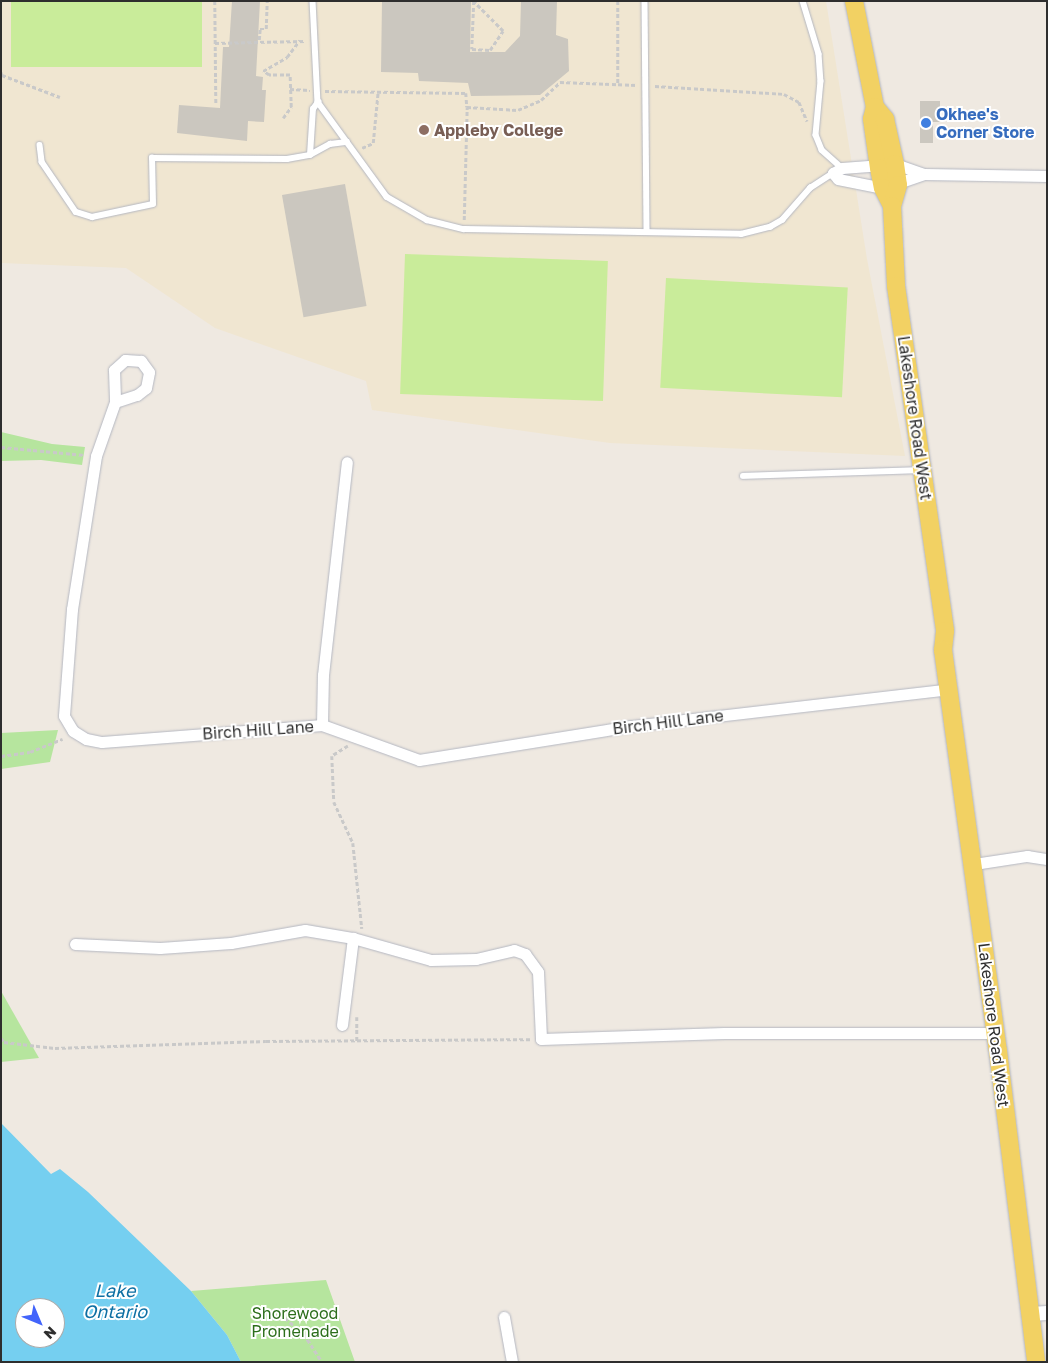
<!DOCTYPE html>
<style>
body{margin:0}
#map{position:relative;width:1048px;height:1363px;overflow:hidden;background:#efe9e1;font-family:"Golos Text",sans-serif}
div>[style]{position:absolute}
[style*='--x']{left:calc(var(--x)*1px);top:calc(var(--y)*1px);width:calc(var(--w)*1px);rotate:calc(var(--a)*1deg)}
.education>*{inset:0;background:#f0e6d1}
.green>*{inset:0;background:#b6e59e}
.pitch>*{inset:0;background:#c9ec9a;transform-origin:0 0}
.water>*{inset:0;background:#75cff0}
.building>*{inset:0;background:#cbc7bf;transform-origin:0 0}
.path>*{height:2.5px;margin-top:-1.25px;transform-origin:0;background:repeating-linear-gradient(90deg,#c9c9c9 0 4px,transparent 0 6.5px)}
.roads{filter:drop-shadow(0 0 1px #b4b7c1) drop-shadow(0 0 1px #b4b7c1)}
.service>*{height:5.5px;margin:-2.75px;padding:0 2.75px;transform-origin:2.75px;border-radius:2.75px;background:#fff}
.minor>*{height:11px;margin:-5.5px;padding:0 5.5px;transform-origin:5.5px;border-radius:5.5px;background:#fff}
.tertiary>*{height:14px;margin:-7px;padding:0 7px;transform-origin:7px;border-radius:7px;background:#fff}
.primary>*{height:18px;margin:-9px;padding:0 9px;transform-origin:9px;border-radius:9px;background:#f2d163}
.dots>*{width:14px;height:14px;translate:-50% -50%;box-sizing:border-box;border:2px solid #fff;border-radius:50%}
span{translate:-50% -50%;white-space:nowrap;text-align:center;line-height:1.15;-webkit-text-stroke:4px #fff;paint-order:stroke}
.shop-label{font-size:16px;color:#366cbe;font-weight:700}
.left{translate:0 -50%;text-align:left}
.education-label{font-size:16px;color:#785e54;font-weight:700}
.street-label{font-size:16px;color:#2e2e2e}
.park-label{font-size:16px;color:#2c6e1b}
.water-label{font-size:18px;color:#0d6fa3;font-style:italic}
.frame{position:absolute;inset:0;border:2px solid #2e2e2e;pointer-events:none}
.north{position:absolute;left:15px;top:1298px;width:50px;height:50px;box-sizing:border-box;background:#fff;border:1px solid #ababab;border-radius:50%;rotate:135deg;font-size:14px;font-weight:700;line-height:20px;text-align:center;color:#2e2e2e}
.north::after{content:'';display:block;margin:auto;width:18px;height:22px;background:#4264fb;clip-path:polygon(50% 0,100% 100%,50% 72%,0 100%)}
</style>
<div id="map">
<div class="education">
<i style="clip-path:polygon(1px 1px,826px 1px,867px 259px,905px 456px,610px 443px,372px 410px,366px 381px,215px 328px,126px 268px,1px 263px)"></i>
</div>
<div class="green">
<i style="clip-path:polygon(1px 432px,52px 444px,85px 447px,82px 465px,41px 460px,1px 461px)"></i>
<i style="clip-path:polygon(58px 730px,50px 762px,1px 769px,1px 733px)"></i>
<i style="clip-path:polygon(1px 991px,39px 1058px,1px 1062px)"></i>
<i style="clip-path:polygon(326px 1280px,355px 1362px,241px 1362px,227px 1335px,191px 1291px)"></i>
</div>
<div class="pitch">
<i style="left:11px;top:1px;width:191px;height:66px"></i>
<i style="left:405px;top:254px;width:203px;height:140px;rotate:2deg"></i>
<i style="left:666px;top:278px;width:182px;height:110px;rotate:3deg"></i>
</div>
<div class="water">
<i style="clip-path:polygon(evenodd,1px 1123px,51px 1174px,60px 1169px,88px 1192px,191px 1291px,227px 1335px,241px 1362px,1px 1362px,1px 1123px,25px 1308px,55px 1308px,55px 1338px,25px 1338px,25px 1308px)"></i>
</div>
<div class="building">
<i style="clip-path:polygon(232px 1px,260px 1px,256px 76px,263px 77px,262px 90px,266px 90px,264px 122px,248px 121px,247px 141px,177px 133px,179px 105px,220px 108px,223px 47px,229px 47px)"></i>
<i style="clip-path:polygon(382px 1px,471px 1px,470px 52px,505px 52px,520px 36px,521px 1px,557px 1px,556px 35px,568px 39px,569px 71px,540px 95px,471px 96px,468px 83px,419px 81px,418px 73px,381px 72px)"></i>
<i style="clip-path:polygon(920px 101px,940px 101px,940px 122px,933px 122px,933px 143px,920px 143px)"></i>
<i style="left:345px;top:184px;width:124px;height:64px;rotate:80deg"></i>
</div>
<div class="path">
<i style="--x:215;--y:1;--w:102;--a:89.4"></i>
<i style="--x:474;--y:1;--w:48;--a:92.4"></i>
<i style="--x:472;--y:49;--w:18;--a:3"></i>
<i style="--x:490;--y:50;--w:23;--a:-56"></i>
<i style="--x:503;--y:31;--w:41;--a:-135"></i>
<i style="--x:618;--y:1;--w:83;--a:90"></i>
<i style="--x:259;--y:40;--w:11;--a:-85"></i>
<i style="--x:260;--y:29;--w:6;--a:0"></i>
<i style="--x:266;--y:29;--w:28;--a:-88"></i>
<i style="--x:215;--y:43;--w:91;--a:-1.3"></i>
<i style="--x:1;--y:72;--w:3;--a:72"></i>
<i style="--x:2;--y:75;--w:62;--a:20.8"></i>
<i style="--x:655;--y:86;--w:129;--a:3.5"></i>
<i style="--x:784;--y:94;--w:17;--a:28"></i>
<i style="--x:799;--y:102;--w:21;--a:67"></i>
<i style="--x:290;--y:89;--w:20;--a:3"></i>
<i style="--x:325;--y:91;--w:141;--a:0.8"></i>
<i style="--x:466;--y:93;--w:14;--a:86"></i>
<i style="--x:467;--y:107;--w:51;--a:3.4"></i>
<i style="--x:518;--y:110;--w:25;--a:-23"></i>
<i style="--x:541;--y:100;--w:26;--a:-43"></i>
<i style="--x:560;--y:82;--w:77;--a:2.2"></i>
<i style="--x:283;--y:118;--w:14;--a:-54"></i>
<i style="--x:291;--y:107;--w:32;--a:-92"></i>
<i style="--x:290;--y:75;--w:21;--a:180"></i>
<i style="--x:269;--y:75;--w:7;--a:-146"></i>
<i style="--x:263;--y:71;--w:28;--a:-30"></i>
<i style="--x:287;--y:57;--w:21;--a:-53"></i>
<i style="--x:362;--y:148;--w:12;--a:-24"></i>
<i style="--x:373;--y:143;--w:52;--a:-84.5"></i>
<i style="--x:464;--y:220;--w:113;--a:-88.5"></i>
<i style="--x:1;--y:447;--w:84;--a:5.4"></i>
<i style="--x:348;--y:746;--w:19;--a:148"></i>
<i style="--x:332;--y:756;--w:46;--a:87.5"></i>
<i style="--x:334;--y:802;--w:45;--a:65.1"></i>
<i style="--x:353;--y:843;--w:86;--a:84"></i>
<i style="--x:1;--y:756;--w:29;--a:-8"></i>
<i style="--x:30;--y:752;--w:35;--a:-22"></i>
<i style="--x:357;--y:1017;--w:24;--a:90"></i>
<i style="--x:1;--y:1038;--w:5;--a:53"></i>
<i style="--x:4;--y:1042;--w:51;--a:6.7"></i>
<i style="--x:55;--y:1048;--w:211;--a:-1.9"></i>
<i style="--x:266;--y:1041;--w:264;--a:-0.4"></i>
<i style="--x:285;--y:1318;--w:25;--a:40"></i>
<i style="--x:304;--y:1334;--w:33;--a:57"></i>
</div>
<div class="roads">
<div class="service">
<i style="--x:313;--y:1;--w:101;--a:87.2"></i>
<i style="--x:318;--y:102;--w:117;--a:54"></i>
<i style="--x:387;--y:197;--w:46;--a:29.9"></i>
<i style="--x:427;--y:220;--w:38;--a:14"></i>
<i style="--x:464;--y:229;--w:277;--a:1"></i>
<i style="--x:741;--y:234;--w:30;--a:-14"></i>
<i style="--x:770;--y:227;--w:14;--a:-30"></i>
<i style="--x:782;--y:220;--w:43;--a:-48.8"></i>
<i style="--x:810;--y:188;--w:27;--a:-33"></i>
<i style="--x:645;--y:1;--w:230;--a:89.5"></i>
<i style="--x:803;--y:1;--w:55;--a:73.2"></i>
<i style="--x:819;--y:54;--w:27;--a:86"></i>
<i style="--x:821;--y:81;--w:54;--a:95.3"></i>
<i style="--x:816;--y:135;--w:16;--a:68"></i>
<i style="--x:822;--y:150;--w:27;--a:42"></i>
<i style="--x:40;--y:145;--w:17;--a:83"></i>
<i style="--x:42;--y:162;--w:60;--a:55.8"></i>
<i style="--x:76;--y:212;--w:17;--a:17"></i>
<i style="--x:92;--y:217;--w:62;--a:-12"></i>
<i style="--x:153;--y:204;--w:46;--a:-91.2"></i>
<i style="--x:152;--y:158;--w:135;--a:0.4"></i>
<i style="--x:287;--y:159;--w:23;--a:-10"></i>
<i style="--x:310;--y:155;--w:23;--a:-29"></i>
<i style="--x:330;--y:144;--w:17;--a:-7"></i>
<i style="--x:310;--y:155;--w:46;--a:-86.3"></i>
<i style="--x:313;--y:109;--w:9;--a:-54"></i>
<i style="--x:743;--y:476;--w:177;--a:-1.9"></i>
</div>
<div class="minor">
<i style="--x:924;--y:174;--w:43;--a:161.1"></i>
<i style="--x:883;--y:188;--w:46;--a:-168.7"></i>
<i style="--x:838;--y:179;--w:8;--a:-130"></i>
<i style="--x:833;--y:173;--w:10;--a:-29"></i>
<i style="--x:842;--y:168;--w:53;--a:-4.3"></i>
<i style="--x:895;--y:164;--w:31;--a:19"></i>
<i style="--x:924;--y:174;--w:123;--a:0.9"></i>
<i style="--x:115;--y:402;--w:23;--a:-18"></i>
<i style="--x:137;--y:395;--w:11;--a:-38"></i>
<i style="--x:146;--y:388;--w:16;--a:-79"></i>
<i style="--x:149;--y:372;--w:14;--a:-126"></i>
<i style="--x:141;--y:361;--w:16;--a:-176"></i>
<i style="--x:125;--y:360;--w:15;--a:138"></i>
<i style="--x:114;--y:370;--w:32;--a:88"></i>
<i style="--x:115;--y:402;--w:57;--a:109.4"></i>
<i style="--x:96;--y:456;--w:155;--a:98.9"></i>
<i style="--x:72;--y:609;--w:107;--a:94.3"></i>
<i style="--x:64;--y:716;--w:17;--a:59"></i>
<i style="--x:73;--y:731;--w:15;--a:32"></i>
<i style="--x:86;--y:739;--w:16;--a:11"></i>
<i style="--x:102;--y:742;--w:221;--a:-4.4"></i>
<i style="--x:322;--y:725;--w:103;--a:19.8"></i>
<i style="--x:419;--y:760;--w:215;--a:-9.1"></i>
<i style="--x:631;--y:726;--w:322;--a:-6.6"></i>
<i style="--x:322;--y:725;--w:50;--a:-88.9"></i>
<i style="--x:323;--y:675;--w:214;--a:-83.6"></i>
<i style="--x:974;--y:864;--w:54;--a:-8.6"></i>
<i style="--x:1027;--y:856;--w:20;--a:9"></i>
<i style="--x:75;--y:944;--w:85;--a:2.7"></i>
<i style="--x:160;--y:948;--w:71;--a:-4"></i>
<i style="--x:231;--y:943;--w:75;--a:-10"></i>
<i style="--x:305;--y:930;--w:49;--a:9.5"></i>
<i style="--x:342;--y:1025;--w:88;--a:-82.8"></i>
<i style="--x:353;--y:938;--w:81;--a:15.8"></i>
<i style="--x:431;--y:960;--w:45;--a:-1.3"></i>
<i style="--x:476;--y:959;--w:39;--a:-13"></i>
<i style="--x:514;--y:950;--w:12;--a:20"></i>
<i style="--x:525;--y:954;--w:22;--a:54"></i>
<i style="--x:538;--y:972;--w:67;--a:87.4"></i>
<i style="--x:541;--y:1039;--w:183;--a:-1.9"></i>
<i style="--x:724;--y:1033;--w:271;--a:0"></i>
<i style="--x:504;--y:1317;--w:46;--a:79.9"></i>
</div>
<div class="tertiary">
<i style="--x:1031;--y:1314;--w:16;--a:-4"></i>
</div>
<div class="primary">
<i style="--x:854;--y:1;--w:108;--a:78.8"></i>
<i style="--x:875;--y:107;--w:12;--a:104"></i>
<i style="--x:872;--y:119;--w:49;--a:81.9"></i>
<i style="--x:879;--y:168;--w:20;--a:79"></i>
<i style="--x:883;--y:188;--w:20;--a:63"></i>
<i style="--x:875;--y:107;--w:16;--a:50"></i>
<i style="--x:885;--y:119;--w:46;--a:77.5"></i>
<i style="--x:895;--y:164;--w:21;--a:82"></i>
<i style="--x:898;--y:185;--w:22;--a:106"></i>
<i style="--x:892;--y:206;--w:80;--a:87.1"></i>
<i style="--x:896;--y:286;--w:348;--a:81.9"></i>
<i style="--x:945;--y:631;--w:19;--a:96"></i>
<i style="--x:943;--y:650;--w:405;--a:82.2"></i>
<i style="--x:998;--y:1051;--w:313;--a:83"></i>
</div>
</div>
<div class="dots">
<i style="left:926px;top:123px;background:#3f7fe0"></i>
<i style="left:424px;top:130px;background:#8d6e63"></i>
</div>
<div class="shop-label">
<span class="left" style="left:936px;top:123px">Okhee's<br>Corner Store</span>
</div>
<div class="education-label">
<span class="left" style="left:434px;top:130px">Appleby College</span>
</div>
<div class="street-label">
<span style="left:915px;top:418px;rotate:82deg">Lakeshore Road West</span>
<span style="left:668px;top:722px;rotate:-7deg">Birch Hill Lane</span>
<span style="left:258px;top:730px;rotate:-4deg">Birch Hill Lane</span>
<span style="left:994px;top:1025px;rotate:83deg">Lakeshore Road West</span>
</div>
<div class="park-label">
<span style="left:295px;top:1322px">Shorewood<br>Promenade</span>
</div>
<div class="water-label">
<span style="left:115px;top:1301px">Lake<br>Ontario</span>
</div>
<div class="frame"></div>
<div class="north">N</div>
</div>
